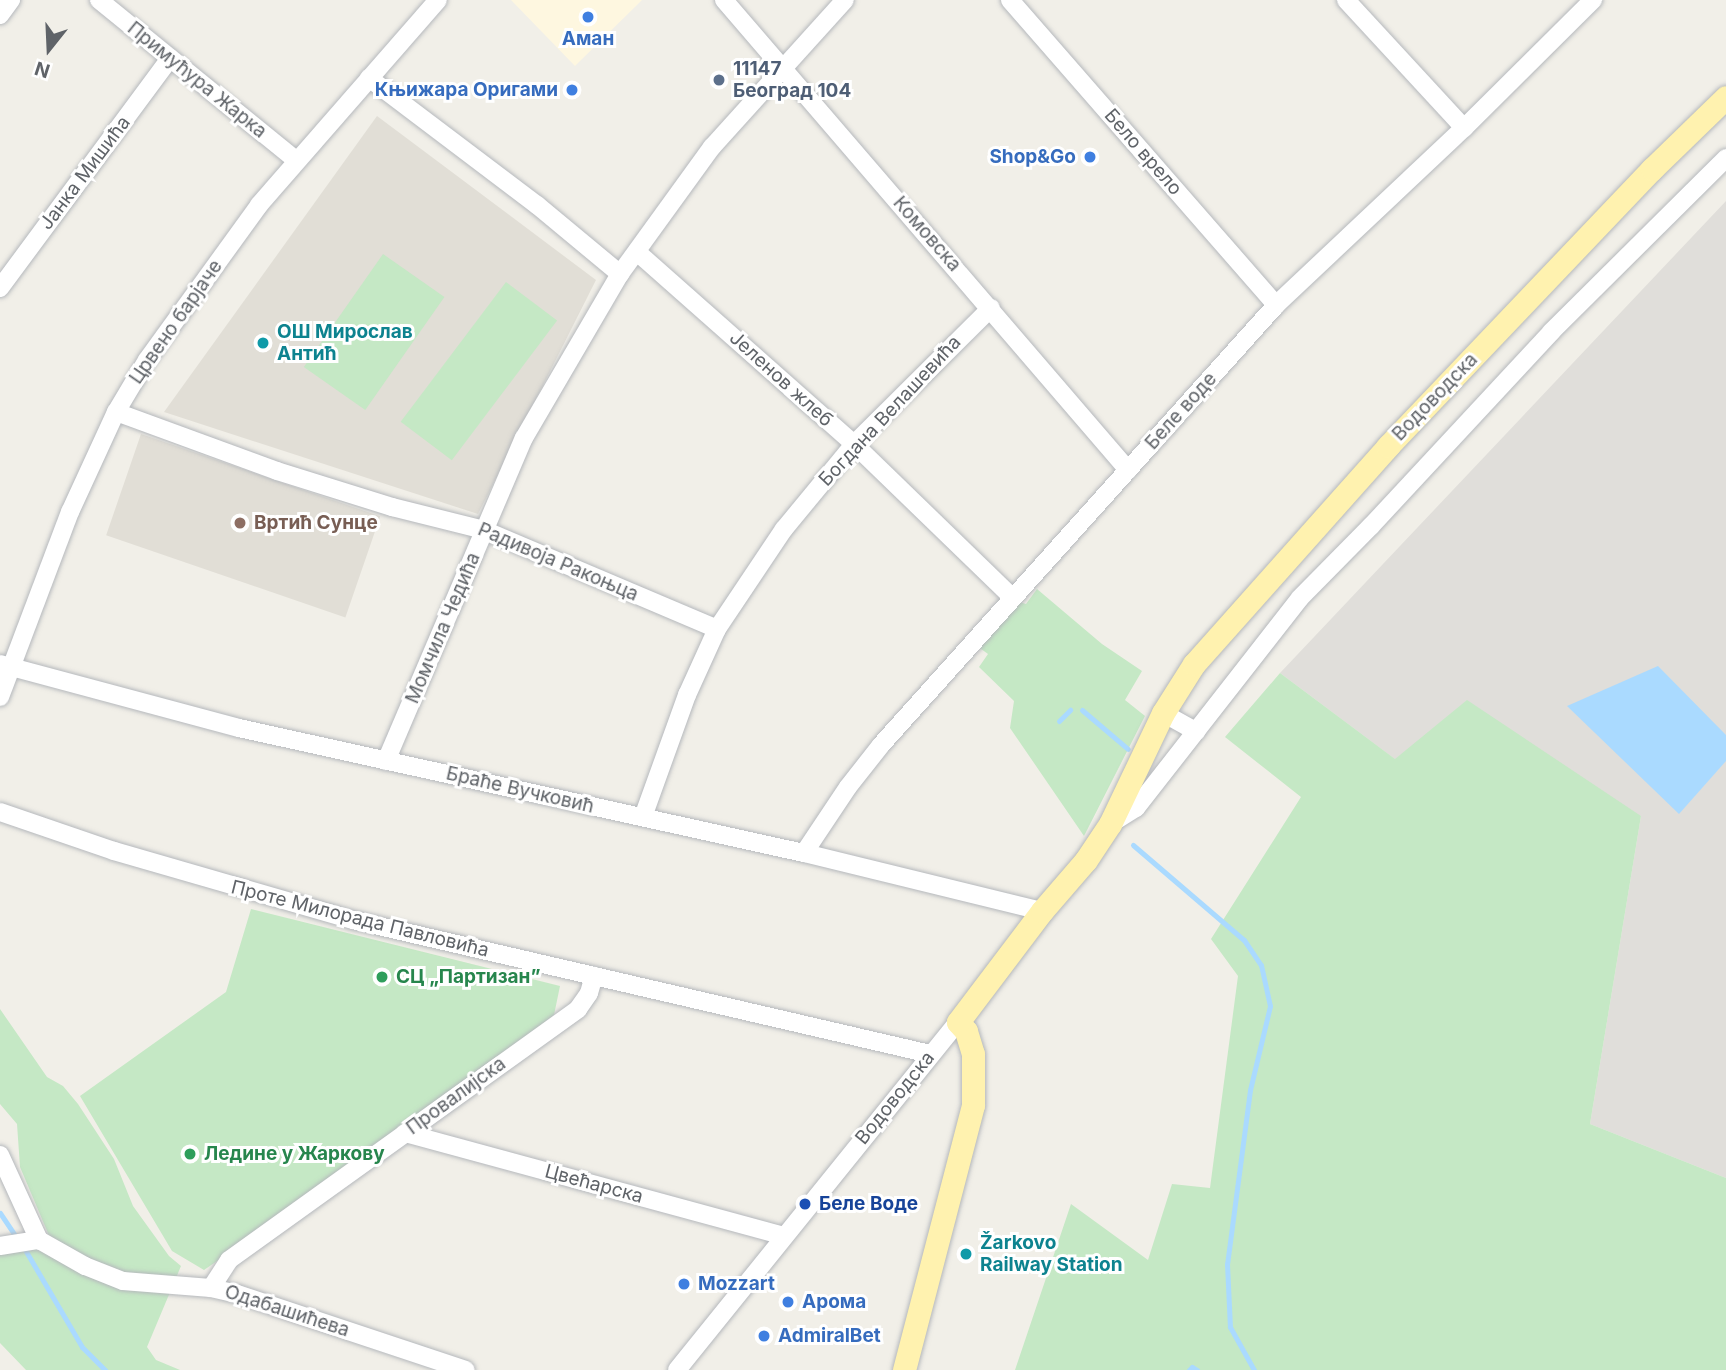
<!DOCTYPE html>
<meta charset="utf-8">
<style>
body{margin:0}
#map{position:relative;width:1726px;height:1370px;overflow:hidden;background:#f1efe8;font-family:Inter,sans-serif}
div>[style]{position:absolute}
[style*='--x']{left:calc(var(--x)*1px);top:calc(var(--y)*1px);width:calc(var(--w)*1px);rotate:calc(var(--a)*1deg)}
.commercial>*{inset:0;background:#fef7e0}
.industrial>*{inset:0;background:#e0deda}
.education>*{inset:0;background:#e1ded6;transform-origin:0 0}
.green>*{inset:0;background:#c5e8c5;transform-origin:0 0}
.water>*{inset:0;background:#aadaff}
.stream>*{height:5px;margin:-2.5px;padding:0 2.5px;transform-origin:2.5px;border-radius:2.5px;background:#aadaff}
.roads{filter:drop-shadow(0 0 2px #b5b8bc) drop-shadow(0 0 2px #b5b8bc)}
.minor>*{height:18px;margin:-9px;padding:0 9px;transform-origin:9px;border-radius:9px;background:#fff}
.major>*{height:23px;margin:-11.5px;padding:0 11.5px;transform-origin:11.5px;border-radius:11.5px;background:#fff2af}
.dots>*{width:19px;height:19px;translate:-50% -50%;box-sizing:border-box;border:4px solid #fff;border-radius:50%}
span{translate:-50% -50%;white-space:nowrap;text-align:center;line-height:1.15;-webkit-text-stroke:6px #fff;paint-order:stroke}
.shop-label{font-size:19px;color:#366cbe;font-weight:700}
.right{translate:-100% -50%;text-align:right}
.left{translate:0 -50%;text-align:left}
.service-label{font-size:19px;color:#4e5e75;font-weight:700}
.street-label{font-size:19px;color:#5f6368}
.culture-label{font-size:19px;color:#0d838f;font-weight:700}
.education-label{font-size:19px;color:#785e54;font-weight:700}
.leisure-label{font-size:19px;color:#27864d;font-weight:700}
.transit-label{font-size:19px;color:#164399;font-weight:700}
.north{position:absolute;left:14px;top:14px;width:70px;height:70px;-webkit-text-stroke:5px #fff;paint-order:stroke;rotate:198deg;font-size:19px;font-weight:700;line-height:28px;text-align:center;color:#5f6368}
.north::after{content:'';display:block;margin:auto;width:24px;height:32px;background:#5f6368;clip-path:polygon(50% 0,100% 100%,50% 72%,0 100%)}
</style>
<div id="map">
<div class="commercial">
<i style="clip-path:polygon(511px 0,642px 0,575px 66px)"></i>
</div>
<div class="industrial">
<i style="clip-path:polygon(1726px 201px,1726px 1178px,1590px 1124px,1641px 816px,1396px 760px,1280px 673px)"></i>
</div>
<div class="education">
<i style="clip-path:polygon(377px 116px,596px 280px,478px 514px,164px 412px)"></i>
<i style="left:141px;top:434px;width:253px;height:107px;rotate:19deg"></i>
</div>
<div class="green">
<i style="left:383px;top:254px;width:75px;height:138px;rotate:35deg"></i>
<i style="left:506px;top:282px;width:64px;height:175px;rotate:37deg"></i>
<i style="clip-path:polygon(1037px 589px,1102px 644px,1142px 671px,1125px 700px,1145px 716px,1084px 836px,1010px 728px,1014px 701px,979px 667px,988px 654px,977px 646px,1016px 601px,1026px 604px)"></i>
<i style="clip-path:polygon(1280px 673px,1395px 759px,1467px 700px,1641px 816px,1590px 1124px,1726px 1178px,1726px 1370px,1015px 1370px,1071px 1204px,1148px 1260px,1172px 1184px,1210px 1188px,1238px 976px,1211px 939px,1301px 797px,1225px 737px)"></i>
<i style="clip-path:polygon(251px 909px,560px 986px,554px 1015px,320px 1190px,204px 1270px,172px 1251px,80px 1096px,226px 992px)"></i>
<i style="clip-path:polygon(0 1009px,47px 1077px,63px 1086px,78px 1104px,114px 1159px,133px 1206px,169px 1256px,181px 1266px,147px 1347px,156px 1360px,180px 1370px,26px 1370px,0 1343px,0 1246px,50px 1238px,20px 1167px,17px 1124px,0 1104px)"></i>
</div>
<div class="water">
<i style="clip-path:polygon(1658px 666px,1726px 735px,1726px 761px,1679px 814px,1567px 706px)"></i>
</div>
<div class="stream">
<i style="--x:1082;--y:710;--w:60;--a:40.3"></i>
<i style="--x:1059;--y:721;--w:16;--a:-45"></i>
<i style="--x:1133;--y:845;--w:146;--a:40.6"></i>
<i style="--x:1244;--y:940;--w:30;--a:56"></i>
<i style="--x:1261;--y:965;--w:42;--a:77.6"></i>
<i style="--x:1270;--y:1006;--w:86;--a:103.4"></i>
<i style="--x:1250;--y:1090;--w:176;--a:97.5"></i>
<i style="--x:1227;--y:1264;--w:63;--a:87.3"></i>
<i style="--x:1230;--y:1327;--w:49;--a:60.8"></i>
<i style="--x:0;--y:1213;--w:32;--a:56"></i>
<i style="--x:24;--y:1248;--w:115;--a:59.6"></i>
<i style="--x:82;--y:1347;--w:33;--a:45"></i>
<i style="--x:1189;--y:1370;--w:4;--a:-45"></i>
<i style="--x:1192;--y:1367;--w:6;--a:31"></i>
</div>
<div class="roads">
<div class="minor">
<i style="--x:99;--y:0;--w:254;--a:39.1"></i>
<i style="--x:724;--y:0;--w:620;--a:49.32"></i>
<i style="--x:1010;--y:0;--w:405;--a:48.9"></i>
<i style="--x:1346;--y:0;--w:174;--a:47.3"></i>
<i style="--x:0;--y:15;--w:19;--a:-54"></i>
<i style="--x:369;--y:78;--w:211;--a:37.1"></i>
<i style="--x:537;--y:205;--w:108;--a:39.7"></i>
<i style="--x:637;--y:252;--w:290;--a:41.5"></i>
<i style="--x:854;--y:444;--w:220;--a:44.1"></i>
<i style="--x:0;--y:288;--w:286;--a:-53.5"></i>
<i style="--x:116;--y:412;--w:171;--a:20.1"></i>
<i style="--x:277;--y:471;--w:121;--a:17.4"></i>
<i style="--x:392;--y:507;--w:95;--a:14"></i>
<i style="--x:484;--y:530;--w:253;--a:23"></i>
<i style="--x:0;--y:664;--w:247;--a:15"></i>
<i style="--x:239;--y:728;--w:579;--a:12.48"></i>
<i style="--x:804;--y:853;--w:245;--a:13.7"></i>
<i style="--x:0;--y:697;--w:198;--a:-69.3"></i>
<i style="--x:70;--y:512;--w:110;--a:-65.3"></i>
<i style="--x:116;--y:412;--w:61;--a:-59.2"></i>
<i style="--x:147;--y:360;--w:191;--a:-54.1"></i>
<i style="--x:259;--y:205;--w:272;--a:-48.9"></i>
<i style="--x:1163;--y:713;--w:38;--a:29"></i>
<i style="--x:386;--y:761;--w:351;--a:-66.9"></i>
<i style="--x:524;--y:438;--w:190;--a:-59.7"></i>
<i style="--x:620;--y:274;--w:157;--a:-54.1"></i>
<i style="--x:712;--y:147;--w:198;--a:-47.9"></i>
<i style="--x:0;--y:812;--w:120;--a:18.9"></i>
<i style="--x:114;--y:851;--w:249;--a:16.1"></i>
<i style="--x:353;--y:920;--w:592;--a:13.07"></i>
<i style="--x:643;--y:817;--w:130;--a:-70.2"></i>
<i style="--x:687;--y:695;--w:72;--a:-65.6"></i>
<i style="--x:717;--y:629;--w:120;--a:-56.2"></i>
<i style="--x:784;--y:529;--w:110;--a:-50.5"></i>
<i style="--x:854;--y:444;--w:193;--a:-44.8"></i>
<i style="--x:1110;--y:824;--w:31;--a:-32"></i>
<i style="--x:1136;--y:808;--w:266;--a:-52"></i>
<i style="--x:1300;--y:598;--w:101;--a:-45.4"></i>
<i style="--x:1371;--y:526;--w:265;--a:-47.1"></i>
<i style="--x:1551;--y:332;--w:247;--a:-44.8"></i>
<i style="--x:804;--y:853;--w:79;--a:-56.3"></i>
<i style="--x:848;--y:787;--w:53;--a:-51.8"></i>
<i style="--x:881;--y:745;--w:591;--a:-48.08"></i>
<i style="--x:1276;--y:305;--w:258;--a:-43.3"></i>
<i style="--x:1464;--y:128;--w:182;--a:-44.8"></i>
<i style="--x:405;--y:1133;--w:392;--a:15.2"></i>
<i style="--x:0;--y:1155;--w:94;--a:65.4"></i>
<i style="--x:39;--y:1240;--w:53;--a:29.5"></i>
<i style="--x:85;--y:1266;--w:41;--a:21.5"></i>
<i style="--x:123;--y:1281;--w:88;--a:4.5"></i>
<i style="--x:211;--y:1288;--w:27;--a:13"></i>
<i style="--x:237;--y:1294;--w:241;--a:18.4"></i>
<i style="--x:0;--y:1246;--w:39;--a:-9"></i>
<i style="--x:211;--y:1288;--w:33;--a:-57"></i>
<i style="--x:229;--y:1260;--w:430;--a:-35.7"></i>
<i style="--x:578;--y:1009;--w:19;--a:-55"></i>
<i style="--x:589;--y:993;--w:18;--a:-74"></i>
<i style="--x:677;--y:1370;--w:447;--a:-51.1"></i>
</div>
<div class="major">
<i style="--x:904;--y:1370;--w:274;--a:-75.4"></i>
<i style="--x:973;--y:1105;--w:51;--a:-90"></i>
<i style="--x:973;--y:1054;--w:24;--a:-107"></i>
<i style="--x:966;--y:1031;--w:12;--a:-132"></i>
<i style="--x:958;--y:1022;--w:139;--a:-52.9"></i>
<i style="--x:1042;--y:911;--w:67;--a:-49.2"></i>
<i style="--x:1086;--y:860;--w:43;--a:-56.3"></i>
<i style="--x:1110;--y:824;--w:123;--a:-64.5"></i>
<i style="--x:1163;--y:713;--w:58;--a:-57.7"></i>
<i style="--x:1194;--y:664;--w:292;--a:-48.3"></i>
<i style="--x:1388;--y:446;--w:383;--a:-46.4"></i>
<i style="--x:1652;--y:169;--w:103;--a:-44.2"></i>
</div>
</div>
<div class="dots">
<i style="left:588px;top:17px;background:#3f7fe0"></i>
<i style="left:719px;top:80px;background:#5c6f8a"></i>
<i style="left:572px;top:90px;background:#3f7fe0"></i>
<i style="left:1090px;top:157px;background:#3f7fe0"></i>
<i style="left:263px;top:343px;background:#0f9aa8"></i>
<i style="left:240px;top:523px;background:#8d6e63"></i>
<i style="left:382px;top:977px;background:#2e9e5b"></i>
<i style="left:190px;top:1154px;background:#2e9e5b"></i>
<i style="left:805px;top:1204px;background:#1a4fb4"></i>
<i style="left:966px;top:1254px;background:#0f9aa8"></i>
<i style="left:684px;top:1284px;background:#3f7fe0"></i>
<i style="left:788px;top:1302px;background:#3f7fe0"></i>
<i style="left:764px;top:1336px;background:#3f7fe0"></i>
</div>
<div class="shop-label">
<span style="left:588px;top:39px">Аман</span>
<span class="right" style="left:558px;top:90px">Књижара Оригами</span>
<span class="right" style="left:1076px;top:157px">Shop&amp;Go</span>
<span class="left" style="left:698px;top:1284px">Mozzart</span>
<span class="left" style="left:802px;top:1302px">Арома</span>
<span class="left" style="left:778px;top:1336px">AdmiralBet</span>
</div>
<div class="service-label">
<span class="left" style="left:733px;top:80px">11147<br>Београд 104</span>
</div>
<div class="street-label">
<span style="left:197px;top:80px;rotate:39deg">Примућура Жарка</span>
<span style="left:1143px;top:152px;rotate:49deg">Бело врело</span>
<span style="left:85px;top:173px;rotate:-53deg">Јанка Мишића</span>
<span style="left:927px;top:234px;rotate:49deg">Комовска</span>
<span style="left:176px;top:322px;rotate:-55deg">Црвено барјаче</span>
<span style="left:781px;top:379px;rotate:42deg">Јеленов жлеб</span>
<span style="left:1435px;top:397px;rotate:-46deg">Водоводска</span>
<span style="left:890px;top:411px;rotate:-47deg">Богдана Велашевића</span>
<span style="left:1181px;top:411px;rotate:-48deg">Беле воде</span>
<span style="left:558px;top:562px;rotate:23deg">Радивоја Ракоњца</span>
<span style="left:443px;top:628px;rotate:-67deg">Момчила Чедића</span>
<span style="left:520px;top:790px;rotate:13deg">Браће Вучковић</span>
<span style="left:360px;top:919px;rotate:14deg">Проте Милорада Павловића</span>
<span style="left:456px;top:1096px;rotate:-36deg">Провалијска</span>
<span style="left:895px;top:1098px;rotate:-51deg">Водоводска</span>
<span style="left:594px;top:1184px;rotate:15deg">Цвећарска</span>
<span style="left:287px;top:1311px;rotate:18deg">Одабашићева</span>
</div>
<div class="culture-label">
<span class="left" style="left:277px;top:343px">ОШ Мирослав<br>Антић</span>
<span class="left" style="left:980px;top:1254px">Žarkovo<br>Railway Station</span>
</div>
<div class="education-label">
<span class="left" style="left:254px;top:523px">Вртић Сунце</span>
</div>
<div class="leisure-label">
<span class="left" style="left:396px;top:977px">СЦ „Партизан”</span>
<span class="left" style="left:204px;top:1154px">Ледине у Жаркову</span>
</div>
<div class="transit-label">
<span class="left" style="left:819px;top:1204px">Беле Воде</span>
</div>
<div class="north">N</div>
</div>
